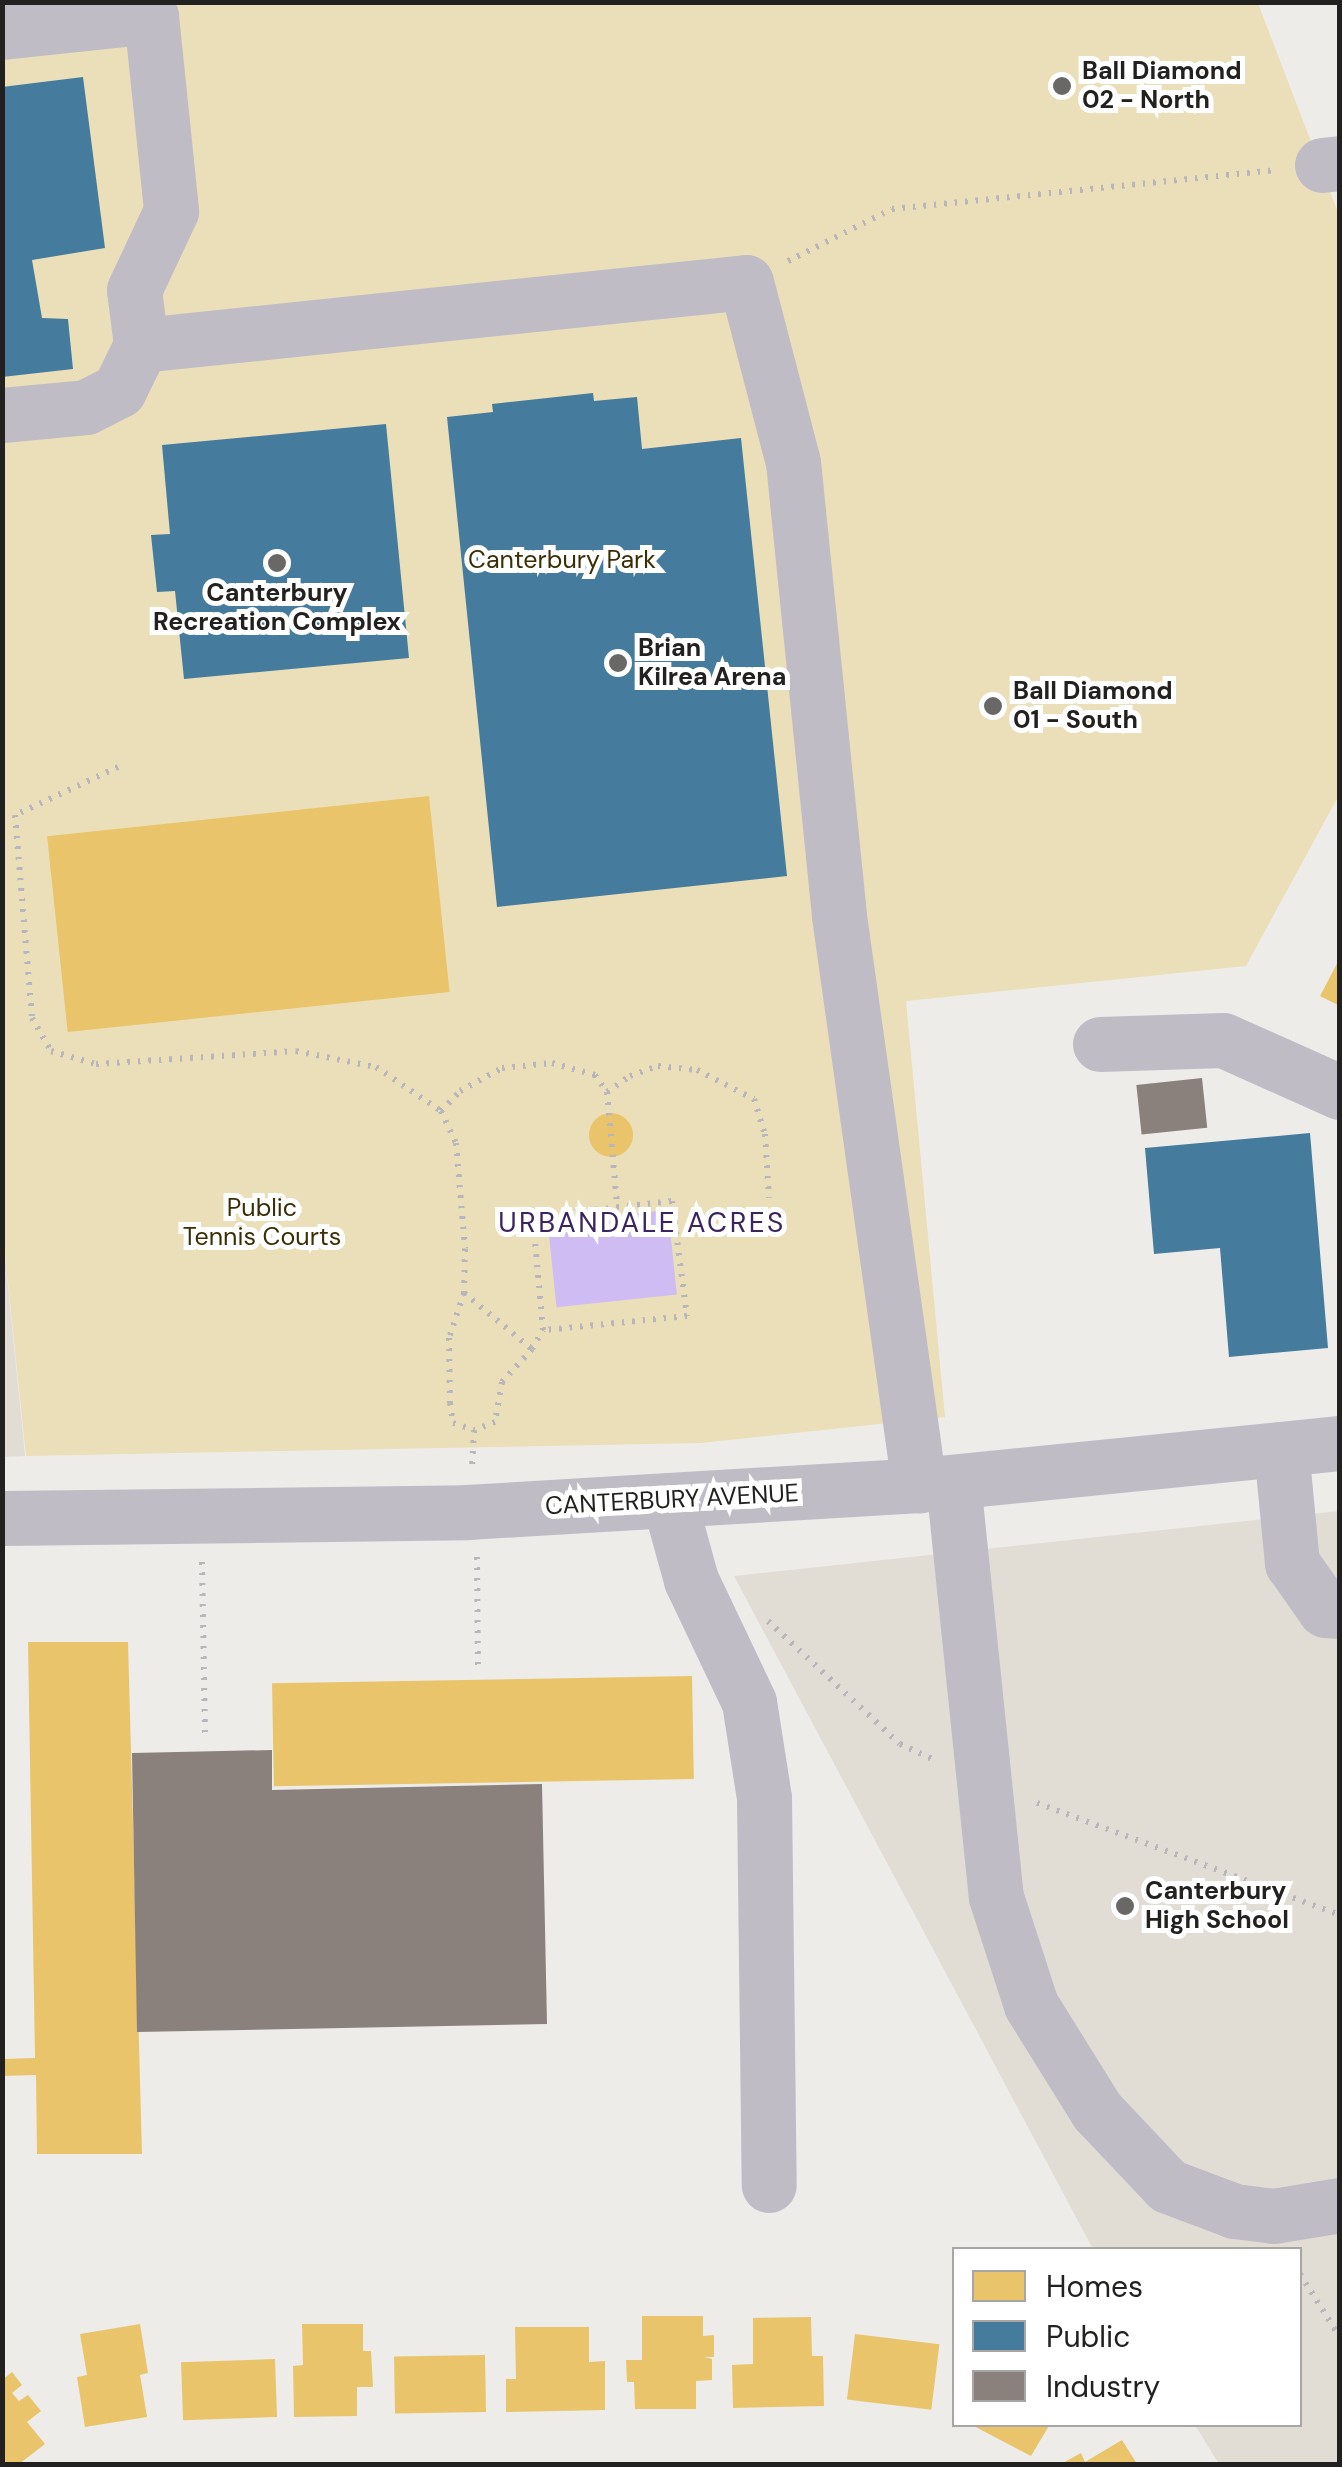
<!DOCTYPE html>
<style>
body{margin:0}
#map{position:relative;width:1342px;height:2467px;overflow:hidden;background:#edece9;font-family:"DM Sans",sans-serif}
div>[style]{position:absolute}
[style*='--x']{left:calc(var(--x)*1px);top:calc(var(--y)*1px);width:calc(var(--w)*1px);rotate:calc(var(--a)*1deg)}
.built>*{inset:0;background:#e1ddd5}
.green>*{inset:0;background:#ebdfb9}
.water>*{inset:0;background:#cebcf3;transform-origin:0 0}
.homes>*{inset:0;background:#e9c46a;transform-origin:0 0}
.round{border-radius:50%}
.public>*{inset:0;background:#457b9d}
.industry>*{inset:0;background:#8a817c;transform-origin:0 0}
.path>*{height:6px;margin-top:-3px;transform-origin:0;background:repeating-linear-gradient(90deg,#b8b6bb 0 2.5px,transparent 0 10.5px)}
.minor>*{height:55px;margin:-27.5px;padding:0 27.5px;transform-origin:27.5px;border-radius:27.5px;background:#bfbcc6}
.dots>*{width:28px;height:28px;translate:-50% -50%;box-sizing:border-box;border:5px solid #fff;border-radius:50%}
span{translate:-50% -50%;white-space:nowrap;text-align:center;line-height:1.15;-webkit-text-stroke:10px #fff;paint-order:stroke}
.poi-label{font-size:25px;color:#22211f;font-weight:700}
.left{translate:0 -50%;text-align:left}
.park-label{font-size:25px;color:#3a2e06}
.street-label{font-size:25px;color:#22211f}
.neighbourhood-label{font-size:28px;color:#3b2560;letter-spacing:2.5px}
.frame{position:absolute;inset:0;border:5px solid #22211f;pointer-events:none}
.legend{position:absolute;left:952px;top:2247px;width:350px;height:180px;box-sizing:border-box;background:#fff;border:2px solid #a7a6a5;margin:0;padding:12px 18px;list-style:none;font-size:30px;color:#22211f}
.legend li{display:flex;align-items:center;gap:20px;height:50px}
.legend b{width:50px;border:2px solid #a7a6a5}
</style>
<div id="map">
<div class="built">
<i style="clip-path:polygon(2px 1226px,24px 1445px,25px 1456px,3px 1457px)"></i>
<i style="clip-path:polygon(1339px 1511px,1339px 2464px,1219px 2464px,1195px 2425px,1300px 2424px,1300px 2250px,1093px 2249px,734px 1576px)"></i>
</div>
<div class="green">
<i style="clip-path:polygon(105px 2px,1258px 3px,1339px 215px,1339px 795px,1246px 966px,906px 1001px,945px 1417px,701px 1443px,26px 1456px,2px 1226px,2px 13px)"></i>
</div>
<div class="water">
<i style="left:668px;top:1210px;width:85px;height:121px;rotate:84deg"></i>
</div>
<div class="homes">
<i style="left:429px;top:796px;width:197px;height:384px;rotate:84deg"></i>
<i style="clip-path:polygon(1340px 958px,1340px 1006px,1320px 996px)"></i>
<i class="round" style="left:589px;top:1113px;width:44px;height:44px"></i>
<i style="clip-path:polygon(28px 1642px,128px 1642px,142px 2154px,37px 2154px,36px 2075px,2px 2076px,2px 2059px,35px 2058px)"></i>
<i style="left:692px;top:1676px;width:103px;height:420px;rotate:89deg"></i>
<i style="clip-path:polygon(642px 2316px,703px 2316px,703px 2336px,714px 2335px,714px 2357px,704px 2357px,712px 2359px,712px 2380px,696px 2381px,696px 2409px,635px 2409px,634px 2382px,627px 2382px,626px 2360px,642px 2360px)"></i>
<i style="clip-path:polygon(811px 2317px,812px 2356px,823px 2356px,824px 2406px,733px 2408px,732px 2365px,753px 2364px,753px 2318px)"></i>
<i style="clip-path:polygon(140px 2324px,148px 2373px,140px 2375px,147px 2417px,85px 2427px,77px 2377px,87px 2375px,80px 2334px)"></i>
<i style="clip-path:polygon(302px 2324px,363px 2324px,363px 2351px,371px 2351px,373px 2387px,357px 2387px,357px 2416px,294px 2417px,293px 2366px,303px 2365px)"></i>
<i style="clip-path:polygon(515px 2327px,589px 2327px,589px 2362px,605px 2361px,605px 2410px,506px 2412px,506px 2379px,516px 2379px)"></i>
<i style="left:855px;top:2334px;width:85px;height:66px;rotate:7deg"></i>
<i style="left:485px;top:2355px;width:57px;height:91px;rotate:89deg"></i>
<i style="left:275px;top:2359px;width:58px;height:94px;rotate:88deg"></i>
<i style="clip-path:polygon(12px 2372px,22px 2385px,12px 2393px,19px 2401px,28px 2395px,41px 2411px,27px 2422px,45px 2444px,19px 2464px,2px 2464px,2px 2380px)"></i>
<i style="clip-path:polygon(970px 2424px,1050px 2424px,1031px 2456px)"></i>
<i style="clip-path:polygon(1122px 2440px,1137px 2464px,1061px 2464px,1081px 2453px,1085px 2462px)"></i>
</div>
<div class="public">
<i style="clip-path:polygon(83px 77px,105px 248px,32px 260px,42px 318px,68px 319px,73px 369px,2px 377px,2px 87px)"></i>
<i style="clip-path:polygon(593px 393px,594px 401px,637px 397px,642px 449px,741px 438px,787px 876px,497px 907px,447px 417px,493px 412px,492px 404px)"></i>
<i style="clip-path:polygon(386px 424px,409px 658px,184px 679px,175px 591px,157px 592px,151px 535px,170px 534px,162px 445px)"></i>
<i style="clip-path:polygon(1310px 1133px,1328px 1348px,1229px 1357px,1220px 1248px,1154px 1254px,1145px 1148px)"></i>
</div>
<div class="industry">
<i style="left:1202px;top:1078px;width:50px;height:66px;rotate:84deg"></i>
<i style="clip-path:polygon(272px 1750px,272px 1790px,542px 1784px,547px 2024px,137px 2032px,132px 1753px)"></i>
</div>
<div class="path">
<i style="--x:788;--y:261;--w:116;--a:-26.6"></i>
<i style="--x:892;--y:209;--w:386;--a:-5.8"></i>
<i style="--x:118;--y:767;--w:114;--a:155"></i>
<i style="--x:15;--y:815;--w:204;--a:85.2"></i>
<i style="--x:32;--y:1018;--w:38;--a:60"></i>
<i style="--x:51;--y:1051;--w:47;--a:16.1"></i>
<i style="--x:96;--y:1064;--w:200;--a:-3.7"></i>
<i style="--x:296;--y:1051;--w:82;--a:11.3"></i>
<i style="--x:376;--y:1067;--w:78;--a:34.1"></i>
<i style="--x:441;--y:1111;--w:35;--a:65"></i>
<i style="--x:456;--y:1143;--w:106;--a:85.1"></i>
<i style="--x:465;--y:1249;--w:44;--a:91.3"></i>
<i style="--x:464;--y:1293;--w:47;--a:108.4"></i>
<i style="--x:449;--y:1338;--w:65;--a:89.1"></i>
<i style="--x:450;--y:1403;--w:20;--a:81"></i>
<i style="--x:453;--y:1423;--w:22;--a:18"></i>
<i style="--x:474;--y:1430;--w:35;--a:93"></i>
<i style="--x:607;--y:1092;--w:113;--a:84.9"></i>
<i style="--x:441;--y:1111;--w:28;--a:-46"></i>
<i style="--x:460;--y:1091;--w:48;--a:-28.7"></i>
<i style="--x:502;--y:1068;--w:50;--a:-5.7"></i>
<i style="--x:552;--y:1063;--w:45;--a:15.6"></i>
<i style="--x:595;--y:1075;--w:21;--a:55"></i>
<i style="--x:607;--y:1092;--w:28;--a:-35"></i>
<i style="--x:630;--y:1076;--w:30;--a:-20"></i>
<i style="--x:658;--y:1066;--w:39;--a:6"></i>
<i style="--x:697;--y:1070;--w:64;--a:27"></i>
<i style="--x:754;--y:1099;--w:37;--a:73"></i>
<i style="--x:765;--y:1134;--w:64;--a:86.4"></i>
<i style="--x:464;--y:1293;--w:88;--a:39.5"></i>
<i style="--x:532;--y:1349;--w:45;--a:132.3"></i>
<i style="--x:502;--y:1382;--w:41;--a:99.9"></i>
<i style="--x:495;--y:1422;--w:22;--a:159"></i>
<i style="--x:532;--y:1349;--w:22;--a:-60"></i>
<i style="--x:543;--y:1330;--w:113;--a:-95.1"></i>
<i style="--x:533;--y:1217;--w:140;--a:-6.6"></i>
<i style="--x:672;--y:1201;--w:116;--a:82.6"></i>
<i style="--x:687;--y:1316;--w:145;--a:174.4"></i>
<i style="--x:477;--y:1557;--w:111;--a:89.5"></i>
<i style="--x:202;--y:1562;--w:171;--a:89"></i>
<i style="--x:768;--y:1621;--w:180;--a:43"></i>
<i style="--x:900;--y:1744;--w:38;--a:25"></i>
<i style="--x:1037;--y:1803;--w:323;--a:20.3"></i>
<i style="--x:1300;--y:2274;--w:64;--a:57.8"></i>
<i style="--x:1340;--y:2325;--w:7;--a:153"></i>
<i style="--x:1334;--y:2328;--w:12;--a:59"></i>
</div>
<div class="minor">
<i style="--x:2;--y:32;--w:150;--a:-6.1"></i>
<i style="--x:151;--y:16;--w:196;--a:84.1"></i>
<i style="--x:171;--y:211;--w:87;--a:115.1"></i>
<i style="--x:134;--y:290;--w:55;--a:82.7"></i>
<i style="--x:1322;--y:165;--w:18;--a:-6"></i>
<i style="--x:2;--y:415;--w:84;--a:-5.4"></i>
<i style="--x:86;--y:407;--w:37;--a:-27"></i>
<i style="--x:119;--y:390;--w:50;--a:-63.9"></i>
<i style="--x:141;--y:345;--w:608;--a:-5.94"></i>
<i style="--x:746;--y:282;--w:186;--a:75.4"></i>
<i style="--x:793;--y:462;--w:456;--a:84.2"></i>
<i style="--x:839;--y:916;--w:575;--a:82"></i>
<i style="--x:1100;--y:1044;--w:123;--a:-1.9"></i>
<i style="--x:1223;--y:1040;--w:128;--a:24"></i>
<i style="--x:1281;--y:1449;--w:115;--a:84.5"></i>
<i style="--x:1292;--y:1563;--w:57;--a:54.9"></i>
<i style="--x:1325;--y:1610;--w:15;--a:4"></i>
<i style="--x:953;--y:1482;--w:417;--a:84.1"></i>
<i style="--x:996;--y:1897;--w:114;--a:72"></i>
<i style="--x:1031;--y:2005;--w:125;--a:58.1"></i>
<i style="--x:1097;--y:2111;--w:103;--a:46.6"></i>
<i style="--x:1168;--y:2186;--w:71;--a:20.7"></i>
<i style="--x:1234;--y:2211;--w:39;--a:7"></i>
<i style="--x:1273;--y:2216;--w:68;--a:-9.3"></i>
<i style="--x:669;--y:1500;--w:83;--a:74.6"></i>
<i style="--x:691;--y:1580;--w:135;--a:64.6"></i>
<i style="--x:749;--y:1702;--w:97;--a:81.1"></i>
<i style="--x:764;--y:1798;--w:387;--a:89.3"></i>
<i style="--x:2;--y:1518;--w:465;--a:-0.7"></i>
<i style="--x:467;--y:1512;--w:453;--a:-3.4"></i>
<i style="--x:919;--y:1485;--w:423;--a:-5.7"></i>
</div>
<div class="dots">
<i style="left:1062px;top:86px;background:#696866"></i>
<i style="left:277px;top:563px;background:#696866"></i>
<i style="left:618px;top:663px;background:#696866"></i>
<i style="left:993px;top:706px;background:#696866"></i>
<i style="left:1125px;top:1906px;background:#696866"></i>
</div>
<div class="poi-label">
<span class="left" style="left:1082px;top:86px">Ball Diamond<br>02 - North</span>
<span style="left:277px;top:608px">Canterbury<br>Recreation Complex</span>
<span class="left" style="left:638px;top:663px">Brian<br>Kilrea Arena</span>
<span class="left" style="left:1013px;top:706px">Ball Diamond<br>01 - South</span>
<span class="left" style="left:1145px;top:1906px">Canterbury<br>High School</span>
</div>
<div class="park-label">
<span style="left:562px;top:560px">Canterbury Park</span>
<span style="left:262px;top:1223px">Public<br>Tennis Courts</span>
</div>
<div class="street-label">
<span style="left:672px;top:1500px;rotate:-3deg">CANTERBURY AVENUE</span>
</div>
<div class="neighbourhood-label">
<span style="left:642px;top:1223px">URBANDALE ACRES</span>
</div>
<div class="frame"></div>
<ul class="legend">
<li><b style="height:28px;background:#e9c46a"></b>Homes</li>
<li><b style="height:28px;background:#457b9d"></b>Public</li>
<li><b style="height:28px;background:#8a817c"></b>Industry</li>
</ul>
</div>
